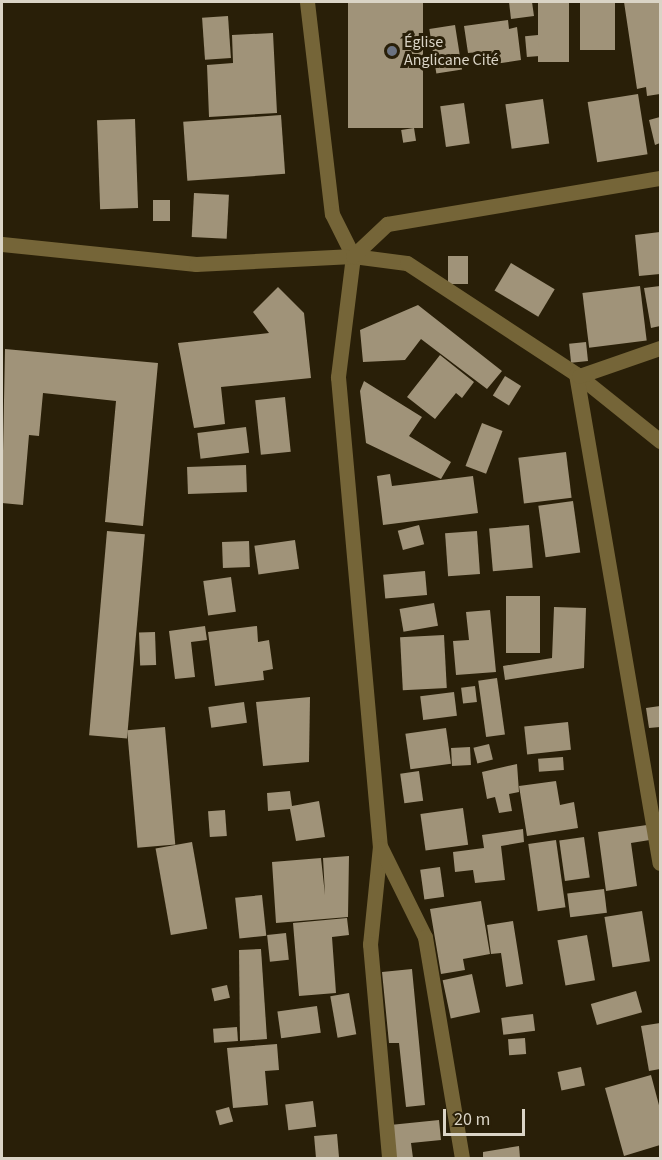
<!DOCTYPE html>
<meta charset="utf-8">
<style>
body{margin:0}
#map{position:relative;width:662px;height:1160px;overflow:hidden;background:#291f08;font-family:"Source Sans 3",sans-serif}
div>[style]{position:absolute}
[style*='--x']{left:calc(var(--x)*1px);top:calc(var(--y)*1px);width:calc(var(--w)*1px);rotate:calc(var(--a)*1deg)}
.building>*{inset:0;background:#a09379;transform-origin:0 0}
.minor>*{height:15px;margin:-7.5px;padding:0 7.5px;transform-origin:7.5px;border-radius:7.5px;background:#756538}
.dots>*{width:16px;height:16px;translate:-50% -50%;box-sizing:border-box;border:3px solid #291f08;border-radius:50%}
span{translate:-50% -50%;white-space:nowrap;text-align:center;line-height:1.15;-webkit-text-stroke:6px #291f08;paint-order:stroke}
.poi-label{font-size:16px;color:#dad4c6}
.left{translate:0 -50%;text-align:left}
.frame{position:absolute;inset:0;border:3px solid #dad4c6;pointer-events:none}
.scale{position:absolute;left:443px;top:1109px;width:82px;height:27px;box-sizing:border-box;border:3px solid #dad4c6;border-top:0;padding-left:8px;font-size:18px;line-height:21px;white-space:nowrap;color:#dad4c6;-webkit-text-stroke:4px #291f08;paint-order:stroke}
</style>
<div id="map">
<div class="building">
<i style="left:348px;top:2px;width:75px;height:126px"></i>
<i style="clip-path:polygon(509px 2px,532px 2px,534px 16px,511px 19px)"></i>
<i style="left:538px;top:2px;width:31px;height:60px"></i>
<i style="left:580px;top:2px;width:35px;height:48px"></i>
<i style="clip-path:polygon(624px 2px,660px 2px,660px 94px,647px 96px,646px 87px,637px 89px)"></i>
<i style="left:228px;top:16px;width:42px;height:26px;rotate:86deg"></i>
<i style="clip-path:polygon(508px 20px,509px 29px,517px 27px,521px 60px,481px 66px,479px 52px,468px 53px,464px 26px)"></i>
<i style="left:455px;top:25px;width:45px;height:26px;rotate:81deg"></i>
<i style="clip-path:polygon(273px 33px,277px 113px,209px 117px,207px 65px,233px 63px,232px 35px)"></i>
<i style="left:538px;top:35px;width:21px;height:13px;rotate:85deg"></i>
<i style="left:638px;top:94px;width:61px;height:51px;rotate:81deg"></i>
<i style="left:543px;top:99px;width:45px;height:38px;rotate:82deg"></i>
<i style="left:464px;top:103px;width:41px;height:24px;rotate:82deg"></i>
<i style="left:281px;top:115px;width:59px;height:98px;rotate:86deg"></i>
<i style="clip-path:polygon(660px 117px,660px 143px,655px 145px,649px 120px)"></i>
<i style="left:135px;top:119px;width:89px;height:38px;rotate:88deg"></i>
<i style="left:414px;top:128px;width:13px;height:13px;rotate:81deg"></i>
<i style="left:194px;top:193px;width:35px;height:44px;rotate:3deg"></i>
<i style="left:153px;top:200px;width:17px;height:21px"></i>
<i style="clip-path:polygon(660px 232px,660px 274px,639px 276px,635px 235px)"></i>
<i style="left:448px;top:256px;width:20px;height:28px"></i>
<i style="left:511px;top:263px;width:51px;height:32px;rotate:31deg"></i>
<i style="left:640px;top:286px;width:55px;height:58px;rotate:83deg"></i>
<i style="clip-path:polygon(660px 286px,660px 326px,651px 328px,644px 288px)"></i>
<i style="clip-path:polygon(278px 287px,304px 313px,311px 378px,221px 387px,225px 424px,194px 428px,178px 343px,269px 333px,253px 312px)"></i>
<i style="clip-path:polygon(418px 305px,502px 371px,487px 389px,421px 339px,405px 360px,363px 362px,360px 330px)"></i>
<i style="left:586px;top:342px;width:19px;height:17px;rotate:84deg"></i>
<i style="clip-path:polygon(5px 349px,158px 363px,143px 526px,105px 522px,116px 401px,43px 393px,39px 436px,29px 435px,23px 505px,2px 503px)"></i>
<i style="clip-path:polygon(440px 355px,474px 382px,462px 398px,456px 393px,435px 419px,407px 397px)"></i>
<i style="left:505px;top:376px;width:19px;height:23px;rotate:32deg"></i>
<i style="clip-path:polygon(364px 381px,422px 417px,409px 436px,451px 462px,441px 479px,366px 443px,360px 391px)"></i>
<i style="left:285px;top:397px;width:55px;height:30px;rotate:84deg"></i>
<i style="left:482px;top:423px;width:22px;height:46px;rotate:21deg"></i>
<i style="left:246px;top:427px;width:26px;height:49px;rotate:83deg"></i>
<i style="left:566px;top:452px;width:46px;height:48px;rotate:83deg"></i>
<i style="left:246px;top:465px;width:27px;height:59px;rotate:88deg"></i>
<i style="clip-path:polygon(390px 474px,392px 486px,473px 476px,478px 513px,383px 525px,377px 476px)"></i>
<i style="left:573px;top:501px;width:52px;height:35px;rotate:82deg"></i>
<i style="left:419px;top:525px;width:20px;height:22px;rotate:75deg"></i>
<i style="left:529px;top:525px;width:43px;height:40px;rotate:85deg"></i>
<i style="left:107px;top:531px;width:38px;height:205px;rotate:5deg"></i>
<i style="left:477px;top:531px;width:43px;height:32px;rotate:86deg"></i>
<i style="left:295px;top:540px;width:29px;height:41px;rotate:82deg"></i>
<i style="left:249px;top:541px;width:26px;height:27px;rotate:88deg"></i>
<i style="left:425px;top:571px;width:24px;height:42px;rotate:85deg"></i>
<i style="left:231px;top:577px;width:35px;height:28px;rotate:82deg"></i>
<i style="left:506px;top:596px;width:34px;height:57px"></i>
<i style="left:434px;top:603px;width:23px;height:35px;rotate:80deg"></i>
<i style="clip-path:polygon(554px 607px,586px 608px,584px 668px,505px 680px,503px 666px,552px 658px)"></i>
<i style="clip-path:polygon(490px 610px,496px 672px,456px 675px,453px 641px,469px 640px,466px 612px)"></i>
<i style="clip-path:polygon(205px 626px,207px 640px,191px 642px,195px 677px,175px 679px,169px 631px)"></i>
<i style="clip-path:polygon(257px 626px,258px 642px,269px 640px,273px 669px,263px 671px,264px 680px,215px 686px,208px 632px)"></i>
<i style="left:155px;top:632px;width:33px;height:16px;rotate:88deg"></i>
<i style="left:444px;top:635px;width:53px;height:44px;rotate:87deg"></i>
<i style="left:497px;top:678px;width:57px;height:19px;rotate:82deg"></i>
<i style="left:475px;top:686px;width:16px;height:14px;rotate:83deg"></i>
<i style="left:454px;top:692px;width:24px;height:34px;rotate:83deg"></i>
<i style="clip-path:polygon(310px 697px,309px 762px,263px 766px,256px 702px)"></i>
<i style="left:244px;top:702px;width:21px;height:36px;rotate:82deg"></i>
<i style="clip-path:polygon(660px 706px,660px 727px,649px 728px,646px 708px)"></i>
<i style="left:568px;top:722px;width:28px;height:44px;rotate:84deg"></i>
<i style="left:165px;top:727px;width:118px;height:38px;rotate:85deg"></i>
<i style="left:446px;top:728px;width:36px;height:41px;rotate:82deg"></i>
<i style="left:489px;top:744px;width:16px;height:16px;rotate:76deg"></i>
<i style="left:470px;top:747px;width:18px;height:19px;rotate:87deg"></i>
<i style="left:563px;top:757px;width:13px;height:25px;rotate:86deg"></i>
<i style="clip-path:polygon(517px 764px,519px 792px,509px 794px,512px 811px,499px 813px,495px 797px,487px 799px,482px 772px)"></i>
<i style="left:419px;top:771px;width:30px;height:19px;rotate:82deg"></i>
<i style="clip-path:polygon(556px 781px,560px 805px,574px 802px,578px 828px,527px 836px,519px 786px)"></i>
<i style="clip-path:polygon(290px 791px,292px 806px,319px 801px,325px 837px,296px 841px,290px 809px,268px 811px,267px 793px)"></i>
<i style="left:463px;top:808px;width:37px;height:43px;rotate:82deg"></i>
<i style="left:225px;top:810px;width:26px;height:17px;rotate:86deg"></i>
<i style="clip-path:polygon(654px 824px,656px 839px,631px 843px,637px 886px,606px 891px,598px 832px)"></i>
<i style="clip-path:polygon(523px 829px,524px 842px,501px 846px,505px 880px,475px 883px,473px 870px,455px 872px,453px 852px,484px 848px,482px 835px)"></i>
<i style="left:584px;top:837px;width:41px;height:25px;rotate:82deg"></i>
<i style="left:556px;top:840px;width:68px;height:28px;rotate:82deg"></i>
<i style="left:192px;top:842px;width:88px;height:37px;rotate:80deg"></i>
<i style="clip-path:polygon(349px 856px,348px 917px,276px 923px,272px 862px,321px 858px,325px 895px,323px 858px)"></i>
<i style="left:440px;top:867px;width:30px;height:20px;rotate:82deg"></i>
<i style="left:604px;top:889px;width:24px;height:37px;rotate:83deg"></i>
<i style="left:262px;top:895px;width:41px;height:27px;rotate:84deg"></i>
<i style="clip-path:polygon(481px 901px,490px 954px,463px 959px,465px 970px,441px 974px,430px 909px)"></i>
<i style="left:642px;top:911px;width:51px;height:38px;rotate:81deg"></i>
<i style="clip-path:polygon(347px 918px,349px 935px,332px 937px,336px 993px,299px 996px,293px 923px)"></i>
<i style="clip-path:polygon(513px 921px,523px 984px,506px 987px,501px 953px,491px 954px,487px 925px)"></i>
<i style="left:286px;top:933px;width:27px;height:19px;rotate:84deg"></i>
<i style="left:587px;top:935px;width:46px;height:30px;rotate:80deg"></i>
<i style="clip-path:polygon(261px 949px,267px 1039px,240px 1041px,239px 950px)"></i>
<i style="clip-path:polygon(412px 969px,425px 1105px,406px 1107px,399px 1043px,389px 1043px,382px 972px)"></i>
<i style="left:472px;top:974px;width:39px;height:30px;rotate:78deg"></i>
<i style="left:227px;top:985px;width:13px;height:16px;rotate:77deg"></i>
<i style="left:636px;top:991px;width:22px;height:47px;rotate:74deg"></i>
<i style="left:349px;top:993px;width:42px;height:19px;rotate:80deg"></i>
<i style="left:317px;top:1006px;width:27px;height:40px;rotate:82deg"></i>
<i style="left:533px;top:1014px;width:17px;height:32px;rotate:83deg"></i>
<i style="clip-path:polygon(660px 1023px,660px 1069px,649px 1071px,641px 1026px)"></i>
<i style="left:237px;top:1027px;width:14px;height:24px;rotate:86deg"></i>
<i style="left:525px;top:1038px;width:16px;height:17px;rotate:86deg"></i>
<i style="clip-path:polygon(277px 1044px,279px 1070px,265px 1071px,268px 1105px,233px 1108px,227px 1048px)"></i>
<i style="left:581px;top:1067px;width:19px;height:24px;rotate:78deg"></i>
<i style="clip-path:polygon(651px 1075px,660px 1109px,660px 1145px,624px 1156px,605px 1088px)"></i>
<i style="left:313px;top:1101px;width:26px;height:28px;rotate:83deg"></i>
<i style="left:229px;top:1107px;width:15px;height:14px;rotate:74deg"></i>
<i style="clip-path:polygon(439px 1120px,441px 1140px,411px 1143px,413px 1158px,394px 1158px,390px 1125px)"></i>
<i style="left:337px;top:1134px;width:24px;height:23px;rotate:85deg"></i>
<i style="clip-path:polygon(519px 1146px,520px 1158px,483px 1158px,483px 1152px)"></i>
</div>
<div class="minor">
<i style="--x:307;--y:2;--w:213;--a:83.3"></i>
<i style="--x:332;--y:214;--w:47;--a:63.4"></i>
<i style="--x:353;--y:256;--w:122;--a:97.1"></i>
<i style="--x:338;--y:377;--w:471;--a:84.9"></i>
<i style="--x:380;--y:846;--w:99;--a:95.8"></i>
<i style="--x:370;--y:944;--w:215;--a:84.9"></i>
<i style="--x:2;--y:244;--w:195;--a:5.9"></i>
<i style="--x:196;--y:264;--w:157;--a:-2.9"></i>
<i style="--x:353;--y:256;--w:54;--a:7.4"></i>
<i style="--x:407;--y:263;--w:206;--a:33.3"></i>
<i style="--x:579;--y:376;--w:104;--a:38.7"></i>
<i style="--x:353;--y:256;--w:47;--a:-43.3"></i>
<i style="--x:387;--y:224;--w:277;--a:-9.6"></i>
<i style="--x:576;--y:374;--w:496;--a:80.3"></i>
<i style="--x:579;--y:376;--w:86;--a:-19.1"></i>
<i style="--x:381;--y:848;--w:99;--a:63.7"></i>
<i style="--x:425;--y:937;--w:224;--a:80.5"></i>
</div>
<div class="dots">
<i style="left:392px;top:51px;background:#6b7280"></i>
</div>
<div class="poi-label">
<span class="left" style="left:404px;top:51px">Église<br>Anglicane Cité</span>
</div>
<div class="frame"></div>
<div class="scale">20 m</div>
</div>
